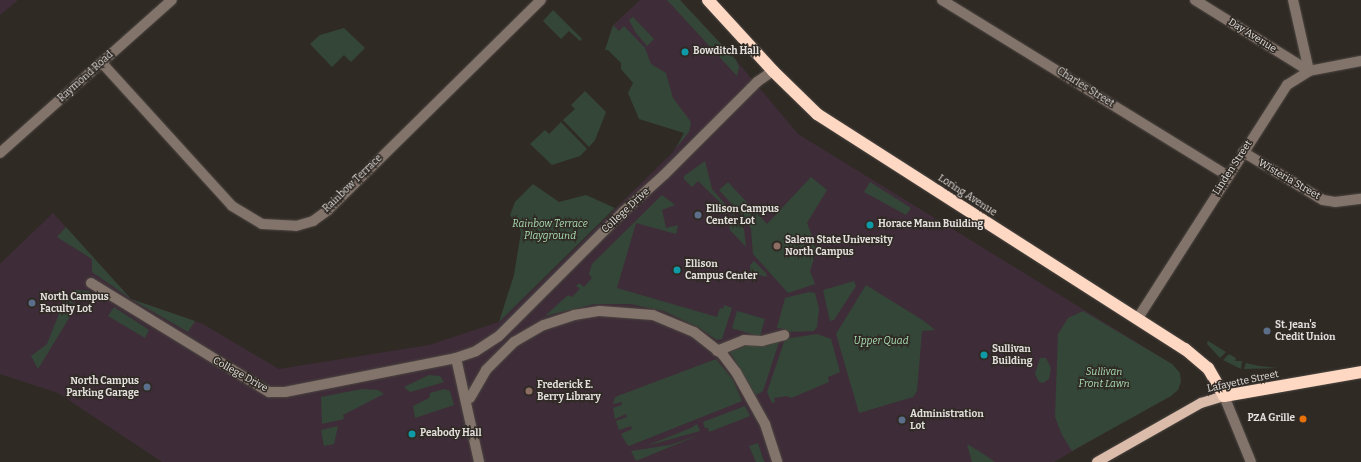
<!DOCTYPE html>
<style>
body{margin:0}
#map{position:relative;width:1361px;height:462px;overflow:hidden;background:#302a25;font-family:Bitter,serif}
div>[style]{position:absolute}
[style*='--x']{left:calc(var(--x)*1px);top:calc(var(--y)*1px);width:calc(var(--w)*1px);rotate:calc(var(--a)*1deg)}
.education>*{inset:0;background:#3e2d38}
.green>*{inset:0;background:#344637;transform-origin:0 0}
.roads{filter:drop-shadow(0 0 1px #4c4742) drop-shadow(0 0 1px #4c4742)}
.minor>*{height:10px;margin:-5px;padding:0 5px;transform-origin:5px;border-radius:5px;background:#83746b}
.major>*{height:10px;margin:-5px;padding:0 5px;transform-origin:5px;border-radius:5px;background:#dbbcaa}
.highway>*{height:12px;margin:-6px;padding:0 6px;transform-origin:6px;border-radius:6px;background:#fed8c3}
.dots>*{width:11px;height:11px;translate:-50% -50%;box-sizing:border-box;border:2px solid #302a25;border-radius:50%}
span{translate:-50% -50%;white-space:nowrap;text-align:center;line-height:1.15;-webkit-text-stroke:3px #302a25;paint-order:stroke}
.street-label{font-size:10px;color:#e2dedb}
.poi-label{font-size:10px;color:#e2dedb;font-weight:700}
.left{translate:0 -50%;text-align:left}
.right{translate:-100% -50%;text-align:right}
.park-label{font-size:10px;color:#aadeb2;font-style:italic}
</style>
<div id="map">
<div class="education">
<i style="clip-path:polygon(0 0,18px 0,0 15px)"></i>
<i style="clip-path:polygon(640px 0,680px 0,736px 60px,798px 134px,1172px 364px,1180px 373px,1178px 390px,1054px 462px,162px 462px,58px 393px,0 374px,0 264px,53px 213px,131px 299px,203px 324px,279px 369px,429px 345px,499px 322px,672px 153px,683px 136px,684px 133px,641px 55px,613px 25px)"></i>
</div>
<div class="green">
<i style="clip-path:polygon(667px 0,680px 0,736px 60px,739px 67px,737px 76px)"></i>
<i style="clip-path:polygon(553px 10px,582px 39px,580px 41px,569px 31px,561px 39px,543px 21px)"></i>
<i style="clip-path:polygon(633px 17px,654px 39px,647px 46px,636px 33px,629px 20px)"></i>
<i style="clip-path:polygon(613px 25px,619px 31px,624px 26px,645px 48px,651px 64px,666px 73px,673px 98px,691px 122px,689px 132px,676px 148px,684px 133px,639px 119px,628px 93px,633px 83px,621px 69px,621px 63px,608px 50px,605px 50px)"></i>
<i style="clip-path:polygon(344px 28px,365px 48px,351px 62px,344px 55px,332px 67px,310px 44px,320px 35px)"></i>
<i style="clip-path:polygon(585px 91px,606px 112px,595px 140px,589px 147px,563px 120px,575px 109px,571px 105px)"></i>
<i style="clip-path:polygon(561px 122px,587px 149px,580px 156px,552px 165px,530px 144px,545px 130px,549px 134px)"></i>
<i style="clip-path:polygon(705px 161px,712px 189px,729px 209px,728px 210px,698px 181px,692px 187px,684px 179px,684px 176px)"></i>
<i style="clip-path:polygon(811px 177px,827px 190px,807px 223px,817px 249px,810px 271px,815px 284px,788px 293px,753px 254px,751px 229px,746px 220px,719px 190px,728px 182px,767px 224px)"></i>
<i style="clip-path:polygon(870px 182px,911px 208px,906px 215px,864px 192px)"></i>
<i style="clip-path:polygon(533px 184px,559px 202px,586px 195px,615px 208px,499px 322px,514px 275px,521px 232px,510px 215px,515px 202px)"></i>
<i style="clip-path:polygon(662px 195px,675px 205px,662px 210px,666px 228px,678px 225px,676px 234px,636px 223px,617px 288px,717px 317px,720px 308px,723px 309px,724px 305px,732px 308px,722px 339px,717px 340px,698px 327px,664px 311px,630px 304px,594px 304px,545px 316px,568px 295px,572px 297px,580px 289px,576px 286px,579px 283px,584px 287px,592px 278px,589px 274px,592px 264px)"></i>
<i style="clip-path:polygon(733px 213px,744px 229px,746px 247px,729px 229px,734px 218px,731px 214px)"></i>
<i style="clip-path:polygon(66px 227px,131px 299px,195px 321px,188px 332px,131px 299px,92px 272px,92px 259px,57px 237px)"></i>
<i style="clip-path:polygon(754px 261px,766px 273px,767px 277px,751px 273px,750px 265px)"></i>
<i style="clip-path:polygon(854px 281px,856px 286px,834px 320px,830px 321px,823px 290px)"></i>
<i style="clip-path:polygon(866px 285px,924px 321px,935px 330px,922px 331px,917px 391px,913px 397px,859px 413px,836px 334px)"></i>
<i style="clip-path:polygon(76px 290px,90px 291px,85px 300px,74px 294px,70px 301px,77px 305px,38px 369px,31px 356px,47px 344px,64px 301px)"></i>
<i style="clip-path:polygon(809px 292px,815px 293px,819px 309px,817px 327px,814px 331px,785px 332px,785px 329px,777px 328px,785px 298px)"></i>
<i style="clip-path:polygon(114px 307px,149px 330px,145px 338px,108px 316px)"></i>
<i style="left:737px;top:311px;width:29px;height:18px;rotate:16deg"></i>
<i style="clip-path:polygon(1083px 311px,1172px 364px,1180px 373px,1181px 382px,1178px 390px,1171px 396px,1072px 451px,1062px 435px,1055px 417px,1058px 334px,1068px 318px)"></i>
<i style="clip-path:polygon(817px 334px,831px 339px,840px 372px,828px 377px,829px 382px,791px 398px,787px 396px,774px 398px,775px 402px,772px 403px,767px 392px,785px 339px)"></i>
<i style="clip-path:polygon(1208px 341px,1226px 352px,1220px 358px,1207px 344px)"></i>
<i style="clip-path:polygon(779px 342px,763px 391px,756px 395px,730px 352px,751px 344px,765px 346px)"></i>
<i style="clip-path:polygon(1229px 354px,1236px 358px,1235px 361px,1242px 361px,1241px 369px,1223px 360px)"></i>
<i style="clip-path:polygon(1040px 358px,1046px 358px,1051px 368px,1049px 379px,1043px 383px,1039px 382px,1035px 374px)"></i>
<i style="clip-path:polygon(716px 359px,733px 380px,742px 401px,629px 446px,626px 443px,621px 434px,632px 429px,631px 426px,619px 430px,616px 421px,627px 417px,626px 414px,615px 419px,613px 408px,622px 405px,622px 402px,613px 404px,615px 397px)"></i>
<i style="clip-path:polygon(1246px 363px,1259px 366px,1278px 368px,1244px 369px)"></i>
<i style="clip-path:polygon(429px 375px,440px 376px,444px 382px,414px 391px,410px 392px,404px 387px)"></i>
<i style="clip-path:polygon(362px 389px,378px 390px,384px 394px,343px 415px,344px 419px,322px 424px,321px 397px)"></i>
<i style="clip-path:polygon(444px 389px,450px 391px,454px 405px,415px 418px,413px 406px,429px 398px,430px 393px)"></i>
<i style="clip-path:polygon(745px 406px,750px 416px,709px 432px,708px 428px,705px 428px,703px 422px)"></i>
<i style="clip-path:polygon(697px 424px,700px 431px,646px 446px,691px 428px)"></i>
<i style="clip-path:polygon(338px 426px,334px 444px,324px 446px,321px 430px)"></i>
<i style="clip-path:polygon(699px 435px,636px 461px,631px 451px,670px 445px)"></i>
<i style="clip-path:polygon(758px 443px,763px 459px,765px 462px,756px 462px,749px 446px)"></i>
<i style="clip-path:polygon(967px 444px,982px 453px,995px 462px,972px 462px)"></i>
</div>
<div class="roads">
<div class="minor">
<i style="--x:942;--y:0;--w:334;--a:31.6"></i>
<i style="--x:1195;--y:0;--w:134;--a:31.9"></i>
<i style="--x:1293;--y:0;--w:73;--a:77.3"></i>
<i style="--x:102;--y:63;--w:193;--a:47.7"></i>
<i style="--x:232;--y:206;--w:35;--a:31"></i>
<i style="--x:262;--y:224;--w:34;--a:3"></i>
<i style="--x:296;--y:226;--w:18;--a:-16"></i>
<i style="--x:313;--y:221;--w:19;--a:-36"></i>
<i style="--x:328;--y:210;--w:299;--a:-44.6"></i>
<i style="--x:1243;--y:152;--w:93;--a:31"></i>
<i style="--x:1323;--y:200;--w:12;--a:9"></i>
<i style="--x:1335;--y:202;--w:26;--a:-7"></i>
<i style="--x:0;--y:153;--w:230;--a:-41.7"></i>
<i style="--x:91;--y:283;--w:209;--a:31.5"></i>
<i style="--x:269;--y:392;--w:16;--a:0"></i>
<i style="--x:285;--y:392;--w:174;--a:-11.2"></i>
<i style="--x:456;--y:358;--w:21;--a:-19"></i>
<i style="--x:476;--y:351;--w:27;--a:-33"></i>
<i style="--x:499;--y:336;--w:175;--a:-45"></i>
<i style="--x:623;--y:212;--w:55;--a:-42.1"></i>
<i style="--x:664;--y:175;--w:132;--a:-45"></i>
<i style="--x:757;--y:82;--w:19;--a:-35"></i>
<i style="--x:1138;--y:318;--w:277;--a:-57.4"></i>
<i style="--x:1287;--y:85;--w:26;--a:-32"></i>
<i style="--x:1309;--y:71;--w:53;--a:-10.9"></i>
<i style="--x:717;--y:351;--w:29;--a:-22"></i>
<i style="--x:744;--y:340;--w:18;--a:3"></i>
<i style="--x:762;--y:341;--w:23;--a:-15"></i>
<i style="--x:456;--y:358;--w:107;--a:77.5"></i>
<i style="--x:1224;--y:396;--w:71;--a:67.8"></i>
<i style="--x:470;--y:398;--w:32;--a:-60"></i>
<i style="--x:486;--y:370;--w:40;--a:-45"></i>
<i style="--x:514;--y:342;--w:34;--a:-30"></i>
<i style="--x:544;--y:325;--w:32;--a:-18"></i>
<i style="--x:574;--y:315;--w:26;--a:-9"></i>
<i style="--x:600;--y:311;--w:53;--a:4.3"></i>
<i style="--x:653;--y:315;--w:44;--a:22.5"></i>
<i style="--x:694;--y:332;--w:37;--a:38"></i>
<i style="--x:723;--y:355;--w:21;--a:53"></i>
<i style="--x:736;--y:372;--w:60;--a:60.9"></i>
<i style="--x:765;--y:424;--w:40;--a:72"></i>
</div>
<div class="major">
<i style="--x:1097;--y:462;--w:120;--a:-29.6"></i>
<i style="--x:1201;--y:403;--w:24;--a:-17"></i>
</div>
<div class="highway">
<i style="--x:708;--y:0;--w:96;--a:47.5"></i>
<i style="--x:773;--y:71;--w:62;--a:44.3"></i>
<i style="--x:817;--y:114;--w:437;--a:32.6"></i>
<i style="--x:1185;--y:349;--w:30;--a:40"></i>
<i style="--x:1208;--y:368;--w:32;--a:60"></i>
<i style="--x:1224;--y:396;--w:139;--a:-9.9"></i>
</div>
</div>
<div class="dots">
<i style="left:685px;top:52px;background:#0f9aa8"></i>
<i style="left:698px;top:215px;background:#5c6f8a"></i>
<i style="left:870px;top:225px;background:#0f9aa8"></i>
<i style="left:777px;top:246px;background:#8d6e63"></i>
<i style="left:677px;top:270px;background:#0f9aa8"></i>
<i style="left:32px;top:303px;background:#5c6f8a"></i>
<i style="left:1267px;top:331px;background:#5c6f8a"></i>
<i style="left:984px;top:355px;background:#0f9aa8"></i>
<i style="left:147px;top:387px;background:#5c6f8a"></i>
<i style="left:529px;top:391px;background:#8d6e63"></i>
<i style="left:1303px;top:419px;background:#e8710a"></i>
<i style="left:902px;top:420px;background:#5c6f8a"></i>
<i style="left:412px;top:434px;background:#0f9aa8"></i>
</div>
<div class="street-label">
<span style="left:1252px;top:36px;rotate:32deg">Day Avenue</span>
<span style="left:86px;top:77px;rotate:-42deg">Raymond Road</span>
<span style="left:1085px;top:88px;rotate:32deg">Charles Street</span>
<span style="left:1233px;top:168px;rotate:-57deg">Linden Street</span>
<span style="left:1289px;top:180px;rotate:30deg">Wisteria Street</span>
<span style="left:353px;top:184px;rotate:-44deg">Rainbow Terrace</span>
<span style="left:967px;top:196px;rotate:33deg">Loring Avenue</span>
<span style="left:626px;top:211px;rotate:-43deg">College Drive</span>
<span style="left:240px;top:375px;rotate:29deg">College Drive</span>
<span style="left:1243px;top:382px;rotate:-12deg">Lafayette Street</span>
</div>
<div class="poi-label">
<span class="left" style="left:693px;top:52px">Bowditch Hall</span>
<span class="left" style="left:706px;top:215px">Ellison Campus<br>Center Lot</span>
<span class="left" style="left:878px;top:225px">Horace Mann Building</span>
<span class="left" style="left:785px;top:246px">Salem State University<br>North Campus</span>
<span class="left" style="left:685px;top:270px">Ellison<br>Campus Center</span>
<span class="left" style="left:40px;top:303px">North Campus<br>Faculty Lot</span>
<span class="left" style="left:1275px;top:331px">St. Jean's<br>Credit Union</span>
<span class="left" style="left:992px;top:355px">Sullivan<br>Building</span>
<span class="right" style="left:139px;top:387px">North Campus<br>Parking Garage</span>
<span class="left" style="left:537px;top:391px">Frederick E.<br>Berry Library</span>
<span class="left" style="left:910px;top:420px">Administration<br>Lot</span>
<span class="right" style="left:1295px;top:419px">PZA Grille</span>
<span class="left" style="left:420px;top:434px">Peabody Hall</span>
</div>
<div class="park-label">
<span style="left:550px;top:230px">Rainbow Terrace<br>Playground</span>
<span style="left:881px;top:342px">Upper Quad</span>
<span style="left:1104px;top:378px">Sullivan<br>Front Lawn</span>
</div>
</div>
